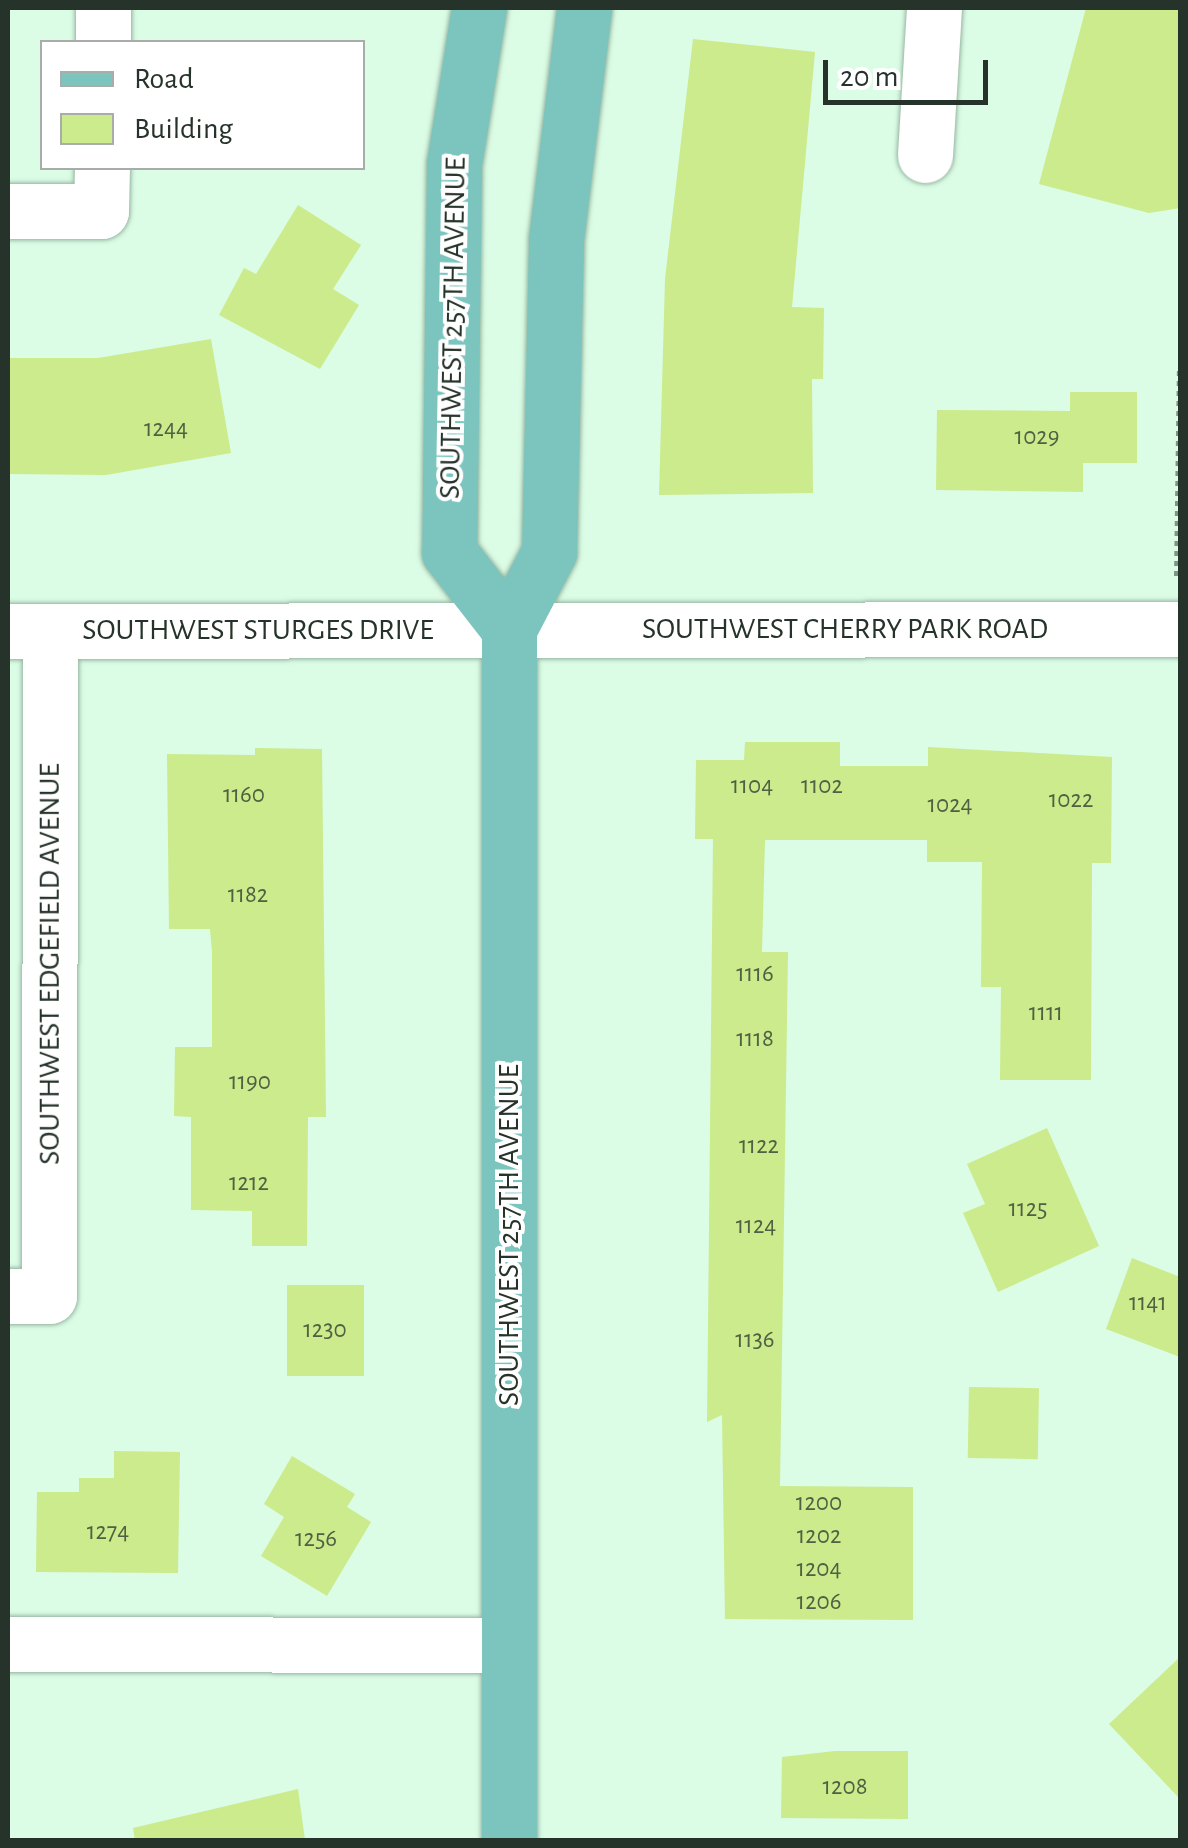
<!DOCTYPE html>
<style>
body{margin:0}
#map{position:relative;width:1188px;height:1848px;overflow:hidden;background:#dbfce5;font-family:"Alegreya Sans",sans-serif}
div>[style]{position:absolute}
[style*='--x']{left:calc(var(--x)*1px);top:calc(var(--y)*1px);width:calc(var(--w)*1px);rotate:calc(var(--a)*1deg)}
.building>*{inset:0;background:#cbeb8c;transform-origin:0 0}
.path>*{height:6px;margin-top:-3px;transform-origin:0;background:repeating-linear-gradient(90deg,#7e9585 0 5px,transparent 0 10px)}
.roads{filter:drop-shadow(0 0 2px #97b7a2) drop-shadow(0 0 2px #97b7a2)}
.minor>*{height:55px;margin:-27.5px;padding:0 27.5px;transform-origin:27.5px;border-radius:27.5px;background:#fff}
.major>*{height:55px;margin:-27.5px;padding:0 27.5px;transform-origin:27.5px;border-radius:27.5px;background:#7cc5bf}
span{translate:-50% -50%;white-space:nowrap;text-align:center;line-height:1.15;-webkit-text-stroke:8px #fff;paint-order:stroke}
.number-label{font-size:25px;color:#4f6142}
.number-label span{-webkit-text-stroke-width:0}
.street-label{font-size:30px;color:#26332a}
.frame{position:absolute;inset:0;border:10px solid #26332a;pointer-events:none}
.legend{position:absolute;left:40px;top:40px;width:325px;height:130px;box-sizing:border-box;background:#fff;border:2px solid #a8adaa;margin:0;padding:12px 18px;list-style:none;font-size:30px;color:#26332a}
.legend li{display:flex;align-items:center;gap:20px;height:50px}
.legend b{width:50px;border:2px solid #a8adaa}
.scale{position:absolute;left:823px;top:60px;width:165px;height:45px;box-sizing:border-box;border:5px solid #26332a;border-top:0;padding-left:12px;font-size:30px;line-height:35px;white-space:nowrap;color:#26332a;-webkit-text-stroke:8px #fff;paint-order:stroke}
</style>
<div id="map">
<div class="building">
<i style="clip-path:polygon(1086px 8px,1180px 8px,1180px 208px,1149px 213px,1039px 184px)"></i>
<i style="clip-path:polygon(693px 39px,815px 52px,792px 307px,824px 308px,823px 379px,812px 379px,813px 493px,659px 495px,665px 279px)"></i>
<i style="clip-path:polygon(298px 205px,361px 245px,333px 289px,359px 305px,320px 369px,219px 315px,244px 268px,256px 274px)"></i>
<i style="clip-path:polygon(211px 339px,231px 453px,106px 475px,8px 474px,8px 358px,98px 358px)"></i>
<i style="clip-path:polygon(1070px 392px,1137px 392px,1137px 463px,1083px 463px,1083px 492px,936px 490px,937px 410px,1070px 411px)"></i>
<i style="clip-path:polygon(745px 742px,840px 742px,840px 766px,928px 766px,928px 747px,1112px 757px,1111px 863px,1092px 863px,1091px 1080px,1000px 1080px,1001px 987px,981px 987px,982px 862px,927px 862px,927px 840px,765px 840px,762px 952px,788px 952px,780px 1486px,913px 1487px,913px 1620px,725px 1619px,722px 1415px,707px 1422px,713px 839px,695px 839px,696px 760px,744px 760px)"></i>
<i style="clip-path:polygon(255px 748px,322px 749px,326px 1117px,308px 1117px,307px 1246px,252px 1246px,252px 1211px,191px 1210px,191px 1117px,174px 1116px,175px 1047px,212px 1047px,212px 952px,210px 929px,169px 929px,167px 754px,255px 755px)"></i>
<i style="clip-path:polygon(1047px 1128px,1099px 1246px,998px 1292px,963px 1213px,985px 1204px,967px 1164px)"></i>
<i style="clip-path:polygon(1132px 1258px,1180px 1277px,1180px 1357px,1106px 1329px)"></i>
<i style="left:287px;top:1285px;width:77px;height:91px"></i>
<i style="left:969px;top:1387px;width:70px;height:71px;rotate:1deg"></i>
<i style="clip-path:polygon(114px 1451px,180px 1452px,178px 1573px,36px 1572px,37px 1492px,79px 1492px,79px 1478px,114px 1478px)"></i>
<i style="clip-path:polygon(292px 1456px,355px 1494px,347px 1507px,371px 1522px,327px 1596px,261px 1556px,284px 1517px,264px 1504px)"></i>
<i style="clip-path:polygon(1180px 1657px,1180px 1799px,1109px 1724px)"></i>
<i style="clip-path:polygon(835px 1751px,908px 1751px,908px 1819px,781px 1818px,782px 1757px)"></i>
<i style="clip-path:polygon(298px 1789px,305px 1840px,135px 1840px,133px 1828px)"></i>
</div>
<div class="path">
<i style="--x:1177;--y:576;--w:209;--a:-89.2"></i>
</div>
<div class="roads">
<div class="minor">
<i style="--x:103;--y:42;--w:34;--a:-90"></i>
<i style="--x:925;--y:155;--w:147;--a:-86.5"></i>
<i style="--x:8;--y:211;--w:93;--a:0"></i>
<i style="--x:101;--y:211;--w:43;--a:-88.7"></i>
<i style="--x:8;--y:631;--w:1172;--a:-0.1"></i>
<i style="--x:8;--y:1296;--w:41;--a:0"></i>
<i style="--x:49;--y:1296;--w:665;--a:-89.91"></i>
<i style="--x:8;--y:1644;--w:501;--a:0.11"></i>
</div>
<div class="major">
<i style="--x:479;--y:8;--w:158;--a:99.1"></i>
<i style="--x:454;--y:164;--w:388;--a:90.7"></i>
<i style="--x:449;--y:552;--w:98;--a:52.1"></i>
<i style="--x:509;--y:1840;--w:1211;--a:-90"></i>
<i style="--x:509;--y:629;--w:87;--a:-62.5"></i>
<i style="--x:549;--y:552;--w:312;--a:-88.7"></i>
<i style="--x:556;--y:240;--w:234;--a:-83.1"></i>
</div>
</div>
<div class="number-label">
<span style="left:166px;top:429px">1244</span>
<span style="left:1037px;top:437px">1029</span>
<span style="left:752px;top:786px">1104</span>
<span style="left:822px;top:786px">1102</span>
<span style="left:244px;top:795px">1160</span>
<span style="left:1071px;top:800px">1022</span>
<span style="left:950px;top:805px">1024</span>
<span style="left:248px;top:895px">1182</span>
<span style="left:755px;top:974px">1116</span>
<span style="left:1046px;top:1013px">1111</span>
<span style="left:755px;top:1039px">1118</span>
<span style="left:250px;top:1082px">1190</span>
<span style="left:759px;top:1146px">1122</span>
<span style="left:249px;top:1183px">1212</span>
<span style="left:1028px;top:1209px">1125</span>
<span style="left:756px;top:1226px">1124</span>
<span style="left:1148px;top:1303px">1141</span>
<span style="left:325px;top:1330px">1230</span>
<span style="left:755px;top:1340px">1136</span>
<span style="left:819px;top:1503px">1200</span>
<span style="left:108px;top:1532px">1274</span>
<span style="left:819px;top:1536px">1202</span>
<span style="left:316px;top:1539px">1256</span>
<span style="left:819px;top:1569px">1204</span>
<span style="left:819px;top:1602px">1206</span>
<span style="left:845px;top:1787px">1208</span>
</div>
<div class="street-label">
<span style="left:453px;top:328px;rotate:-89deg">SOUTHWEST 257TH AVENUE</span>
<span style="left:845px;top:629px">SOUTHWEST CHERRY PARK ROAD</span>
<span style="left:258px;top:630px">SOUTHWEST STURGES DRIVE</span>
<span style="left:50px;top:964px;rotate:-90deg">SOUTHWEST EDGEFIELD AVENUE</span>
<span style="left:509px;top:1235px;rotate:-90deg">SOUTHWEST 257TH AVENUE</span>
</div>
<div class="frame"></div>
<ul class="legend">
<li><b style="height:12px;background:#7cc5bf"></b>Road</li>
<li><b style="height:28px;background:#cbeb8c"></b>Building</li>
</ul>
<div class="scale">20 m</div>
</div>
